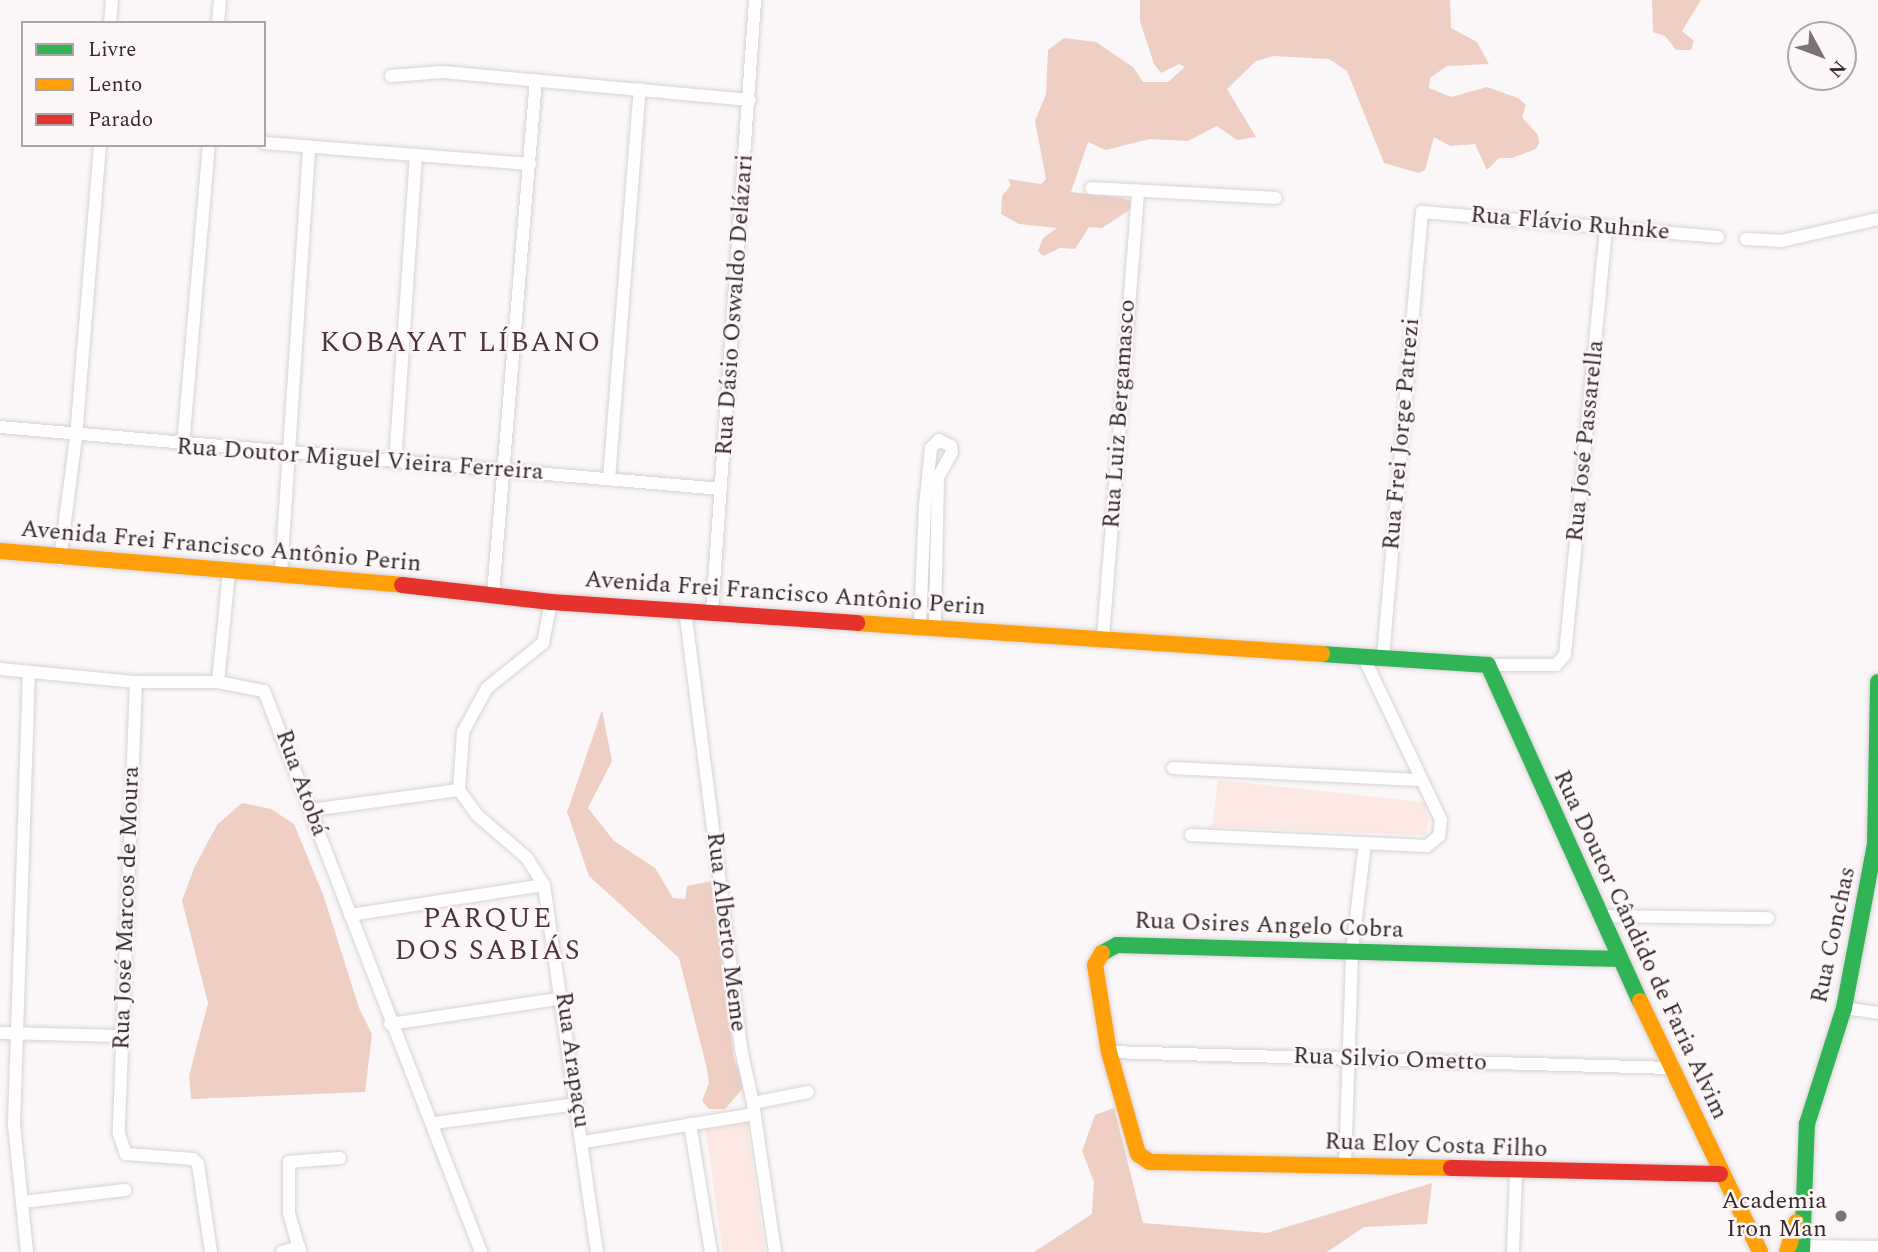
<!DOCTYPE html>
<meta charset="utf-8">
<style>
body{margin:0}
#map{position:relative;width:1878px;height:1252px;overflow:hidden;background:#fbf7f8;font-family:Spectral,serif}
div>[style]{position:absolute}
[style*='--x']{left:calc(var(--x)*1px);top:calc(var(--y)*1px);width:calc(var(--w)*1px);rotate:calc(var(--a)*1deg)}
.green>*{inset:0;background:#fce8e3;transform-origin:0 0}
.forest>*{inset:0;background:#efcec4}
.roads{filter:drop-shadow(0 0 2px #d8d2d3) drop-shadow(0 0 2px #d8d2d3)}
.street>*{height:12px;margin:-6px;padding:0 6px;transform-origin:6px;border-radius:6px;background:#fefefe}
.fast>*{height:16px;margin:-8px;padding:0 8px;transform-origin:8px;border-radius:8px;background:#30b455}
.slow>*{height:16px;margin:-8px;padding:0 8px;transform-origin:8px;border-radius:8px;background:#ff9f0a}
.jam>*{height:16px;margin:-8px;padding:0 8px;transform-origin:8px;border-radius:8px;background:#e5322d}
.dots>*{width:19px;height:19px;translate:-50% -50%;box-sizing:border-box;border:4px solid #fcf6f7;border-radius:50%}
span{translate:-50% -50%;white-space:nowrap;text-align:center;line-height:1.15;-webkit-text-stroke:5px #fcf6f7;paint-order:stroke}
.street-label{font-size:24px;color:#362b2e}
.poi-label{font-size:24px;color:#362b2e}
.right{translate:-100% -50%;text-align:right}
.quarter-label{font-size:28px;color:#4c363d;letter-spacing:2px}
.legend{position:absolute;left:21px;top:21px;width:245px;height:126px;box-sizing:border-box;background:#fcf6f7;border:2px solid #ada5a7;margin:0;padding:9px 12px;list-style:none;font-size:21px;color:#362b2e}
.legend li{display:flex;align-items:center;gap:14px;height:35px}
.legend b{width:35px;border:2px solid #ada5a7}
.north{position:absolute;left:1787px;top:21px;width:70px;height:70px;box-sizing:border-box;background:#fcf6f7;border:2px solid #ada5a7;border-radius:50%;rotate:131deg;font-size:19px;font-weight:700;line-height:28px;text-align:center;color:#362b2e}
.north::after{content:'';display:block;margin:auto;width:24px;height:32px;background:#7b7275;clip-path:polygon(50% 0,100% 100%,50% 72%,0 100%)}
</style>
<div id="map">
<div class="green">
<i style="clip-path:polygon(1218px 780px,1423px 802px,1429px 820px,1425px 835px,1212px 827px)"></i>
<i style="left:747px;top:1123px;width:130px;height:42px;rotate:82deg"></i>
</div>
<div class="forest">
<i style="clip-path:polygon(1140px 0,1450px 0,1451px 28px,1477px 42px,1489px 64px,1447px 66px,1430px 78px,1429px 88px,1451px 97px,1487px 87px,1518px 98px,1526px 105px,1522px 117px,1538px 135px,1539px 143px,1536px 149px,1512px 158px,1499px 158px,1487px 170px,1475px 144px,1450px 146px,1434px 137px,1425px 170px,1419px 173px,1384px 163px,1347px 71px,1329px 59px,1274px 56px,1256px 61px,1227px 89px,1256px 137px,1237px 140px,1217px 126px,1188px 141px,1150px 139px,1106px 150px,1088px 142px,1071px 192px,1123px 198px,1133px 202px,1131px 209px,1102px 228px,1089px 227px,1075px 249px,1060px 248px,1043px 256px,1038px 251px,1043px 238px,1057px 228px,1019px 224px,1001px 214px,1002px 196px,1011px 185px,1008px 179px,1041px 184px,1046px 179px,1035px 121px,1046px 94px,1048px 50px,1064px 38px,1096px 42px,1134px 68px,1143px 82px,1168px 82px,1185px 67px,1179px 64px,1161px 73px,1154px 64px,1140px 21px)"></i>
<i style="clip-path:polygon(1652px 0,1701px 0,1682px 31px,1694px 41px,1691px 50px,1676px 50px,1665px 36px,1653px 32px)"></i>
<i style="clip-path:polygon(602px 710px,612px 761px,588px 808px,614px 841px,655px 868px,673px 898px,685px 899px,687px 886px,712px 881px,734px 1059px,745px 1086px,725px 1109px,709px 1109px,702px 1101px,709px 1083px,707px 1069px,679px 958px,589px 876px,567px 812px)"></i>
<i style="clip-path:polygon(242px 803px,271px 809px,294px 824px,324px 897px,359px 1008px,372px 1034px,365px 1092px,191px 1099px,189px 1076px,208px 1003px,182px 901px,194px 868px,217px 825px)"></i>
<i style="clip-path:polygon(1114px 1108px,1143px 1223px,1267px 1233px,1432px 1183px,1427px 1224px,1364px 1227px,1327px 1252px,1034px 1252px,1092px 1214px,1094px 1182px,1082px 1151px,1095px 1115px)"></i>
</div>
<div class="roads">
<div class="street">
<i style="--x:110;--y:23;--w:23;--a:-85"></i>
<i style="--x:218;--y:23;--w:23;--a:-85"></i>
<i style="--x:391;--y:76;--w:52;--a:-4.4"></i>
<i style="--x:443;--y:72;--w:308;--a:5.2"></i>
<i style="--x:264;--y:143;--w:267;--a:4.5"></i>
<i style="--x:1091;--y:188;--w:185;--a:3.1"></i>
<i style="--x:1746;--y:239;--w:35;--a:3"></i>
<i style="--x:1781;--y:241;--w:99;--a:-12.8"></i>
<i style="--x:0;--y:427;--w:724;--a:4.91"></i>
<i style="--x:183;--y:446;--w:302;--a:-85.1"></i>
<i style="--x:395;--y:463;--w:309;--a:-86.1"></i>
<i style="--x:609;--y:479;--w:391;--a:-85.5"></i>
<i style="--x:60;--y:559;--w:123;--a:-82.5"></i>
<i style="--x:76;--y:437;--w:293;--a:-85.3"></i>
<i style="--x:281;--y:572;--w:426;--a:-86.2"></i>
<i style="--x:493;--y:594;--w:516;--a:-85.22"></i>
<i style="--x:551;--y:602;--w:42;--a:101"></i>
<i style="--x:543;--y:643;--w:72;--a:141.2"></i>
<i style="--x:487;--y:688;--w:50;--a:118.6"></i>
<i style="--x:463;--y:732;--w:58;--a:93.9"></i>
<i style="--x:459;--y:790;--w:31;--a:54"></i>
<i style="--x:477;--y:815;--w:66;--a:40.7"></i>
<i style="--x:527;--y:858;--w:32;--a:58"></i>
<i style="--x:544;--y:885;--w:371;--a:81.8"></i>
<i style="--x:685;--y:610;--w:443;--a:82.7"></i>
<i style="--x:741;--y:1049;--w:55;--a:77.5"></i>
<i style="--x:753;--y:1103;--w:151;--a:81.6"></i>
<i style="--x:712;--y:611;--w:613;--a:-85.97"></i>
<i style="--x:920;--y:625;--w:119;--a:-87.6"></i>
<i style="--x:925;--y:506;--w:58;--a:-84.1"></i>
<i style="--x:931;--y:448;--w:11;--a:-45"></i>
<i style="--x:939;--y:440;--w:13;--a:27"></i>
<i style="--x:951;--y:446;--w:6;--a:81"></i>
<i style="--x:952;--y:452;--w:29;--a:119"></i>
<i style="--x:938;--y:477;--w:149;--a:91.2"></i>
<i style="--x:1103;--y:638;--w:449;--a:-85.5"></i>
<i style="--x:1383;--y:657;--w:447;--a:-85"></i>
<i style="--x:1422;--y:212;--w:297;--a:4.8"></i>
<i style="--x:1488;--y:665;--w:68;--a:0"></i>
<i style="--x:1556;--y:665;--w:13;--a:-48"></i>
<i style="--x:1565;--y:655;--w:431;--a:-84.5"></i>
<i style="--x:0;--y:669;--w:137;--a:5.5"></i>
<i style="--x:136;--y:682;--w:82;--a:0"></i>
<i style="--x:218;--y:682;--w:47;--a:11.1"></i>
<i style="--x:264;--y:691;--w:602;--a:68.85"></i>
<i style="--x:136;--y:682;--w:452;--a:92.2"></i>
<i style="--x:119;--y:1134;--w:21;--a:71"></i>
<i style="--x:126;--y:1154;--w:67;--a:4.3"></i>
<i style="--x:193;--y:1159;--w:7;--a:45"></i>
<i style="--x:198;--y:1164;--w:89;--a:81.6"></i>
<i style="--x:218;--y:682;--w:111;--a:-84.3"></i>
<i style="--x:1173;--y:768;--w:249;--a:2.8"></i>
<i style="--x:311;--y:810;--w:149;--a:-7.7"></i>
<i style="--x:1191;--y:835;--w:236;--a:2.7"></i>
<i style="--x:1427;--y:846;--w:16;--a:-40"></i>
<i style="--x:1439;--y:836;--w:16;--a:-83"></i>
<i style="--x:1441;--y:820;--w:182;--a:-115.4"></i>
<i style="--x:350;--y:915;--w:196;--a:-8.8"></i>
<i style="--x:1599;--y:916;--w:169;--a:0.7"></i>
<i style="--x:1844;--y:1008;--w:34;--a:8"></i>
<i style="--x:390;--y:1024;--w:175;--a:-8.5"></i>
<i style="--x:0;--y:1033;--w:122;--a:1.4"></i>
<i style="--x:1109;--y:1052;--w:562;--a:1.63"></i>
<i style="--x:753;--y:1103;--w:56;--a:-11.3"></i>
<i style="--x:434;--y:1123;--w:144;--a:-7.6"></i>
<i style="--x:690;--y:1124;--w:130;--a:80.7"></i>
<i style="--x:584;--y:1142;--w:173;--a:-9.3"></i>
<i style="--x:1345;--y:1166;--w:215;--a:-88.1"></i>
<i style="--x:1352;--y:951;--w:109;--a:-83.1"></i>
<i style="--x:22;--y:1202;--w:104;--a:-6.6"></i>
<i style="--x:1802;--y:1246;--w:76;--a:0.8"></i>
<i style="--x:27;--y:1252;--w:130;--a:-95.8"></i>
<i style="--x:14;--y:1123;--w:450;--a:-88.1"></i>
<i style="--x:282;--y:1252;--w:18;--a:-16"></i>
<i style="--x:300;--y:1252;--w:41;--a:-105.8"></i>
<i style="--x:289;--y:1213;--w:51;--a:-90"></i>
<i style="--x:289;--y:1162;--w:51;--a:-4.5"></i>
<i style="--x:1513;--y:1252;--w:79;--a:-87.8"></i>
</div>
<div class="fast">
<i style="--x:1322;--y:654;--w:166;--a:3.8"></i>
<i style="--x:1488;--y:665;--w:369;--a:65.7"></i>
<i style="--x:1102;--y:953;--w:17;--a:-28"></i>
<i style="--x:1117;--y:945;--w:502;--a:1.6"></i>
<i style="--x:1802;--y:1252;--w:128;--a:-87.8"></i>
<i style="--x:1807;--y:1124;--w:122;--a:-72.3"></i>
<i style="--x:1844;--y:1008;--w:167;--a:-79.3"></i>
<i style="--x:1875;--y:844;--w:162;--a:-88.9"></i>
</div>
<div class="slow">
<i style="--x:0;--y:551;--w:403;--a:4.8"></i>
<i style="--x:857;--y:623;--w:466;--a:3.8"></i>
<i style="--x:1102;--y:953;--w:14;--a:120"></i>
<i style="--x:1095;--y:965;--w:88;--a:80.9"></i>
<i style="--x:1109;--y:1052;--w:106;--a:74.1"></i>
<i style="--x:1138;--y:1154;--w:14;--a:34"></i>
<i style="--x:1150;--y:1162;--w:301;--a:1.1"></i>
<i style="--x:1640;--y:1001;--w:278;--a:64.4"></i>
<i style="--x:1787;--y:1252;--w:31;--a:-73"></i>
</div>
<div class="jam">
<i style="--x:402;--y:585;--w:150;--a:6.5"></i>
<i style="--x:551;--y:602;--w:307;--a:3.9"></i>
<i style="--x:1451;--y:1168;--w:269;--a:1.3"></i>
</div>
</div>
<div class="dots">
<i style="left:1841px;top:1216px;background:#7b7275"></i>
</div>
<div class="street-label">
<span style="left:1570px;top:224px;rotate:5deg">Rua Flávio Ruhnke</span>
<span style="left:735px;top:305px;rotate:-86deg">Rua Dásio Oswaldo Delázari</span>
<span style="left:1120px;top:414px;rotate:-86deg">Rua Luiz Bergamasco</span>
<span style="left:1402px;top:434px;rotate:-85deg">Rua Frei Jorge Patrezi</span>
<span style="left:1586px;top:441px;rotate:-84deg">Rua José Passarella</span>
<span style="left:360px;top:460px;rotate:4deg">Rua Doutor Miguel Vieira Ferreira</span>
<span style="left:221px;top:547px;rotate:5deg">Avenida Frei Francisco Antônio Perin</span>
<span style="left:785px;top:594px;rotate:4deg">Avenida Frei Francisco Antônio Perin</span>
<span style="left:301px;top:783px;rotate:70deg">Rua Atobá</span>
<span style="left:127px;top:908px;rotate:-88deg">Rua José Marcos de Moura</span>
<span style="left:1269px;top:926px;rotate:2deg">Rua Osires Angelo Cobra</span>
<span style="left:726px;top:932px;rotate:83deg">Rua Alberto Meme</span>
<span style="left:1834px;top:935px;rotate:-78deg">Rua Conchas</span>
<span style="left:1640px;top:945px;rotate:65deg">Rua Doutor Cândido de Faria Alvim</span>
<span style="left:572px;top:1060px;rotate:82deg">Rua Arapaçu</span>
<span style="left:1390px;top:1060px;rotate:2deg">Rua Silvio Ometto</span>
<span style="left:1436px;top:1146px;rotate:2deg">Rua Eloy Costa Filho</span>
</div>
<div class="poi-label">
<span class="right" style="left:1827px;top:1216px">Academia<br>Iron Man</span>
</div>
<div class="quarter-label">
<span style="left:461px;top:343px">KOBAYAT LÍBANO</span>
<span style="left:488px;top:935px">PARQUE<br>DOS SABIÁS</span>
</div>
<ul class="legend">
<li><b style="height:9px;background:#30b455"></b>Livre</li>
<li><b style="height:9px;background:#ff9f0a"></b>Lento</li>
<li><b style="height:9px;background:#e5322d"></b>Parado</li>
</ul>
<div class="north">N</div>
</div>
